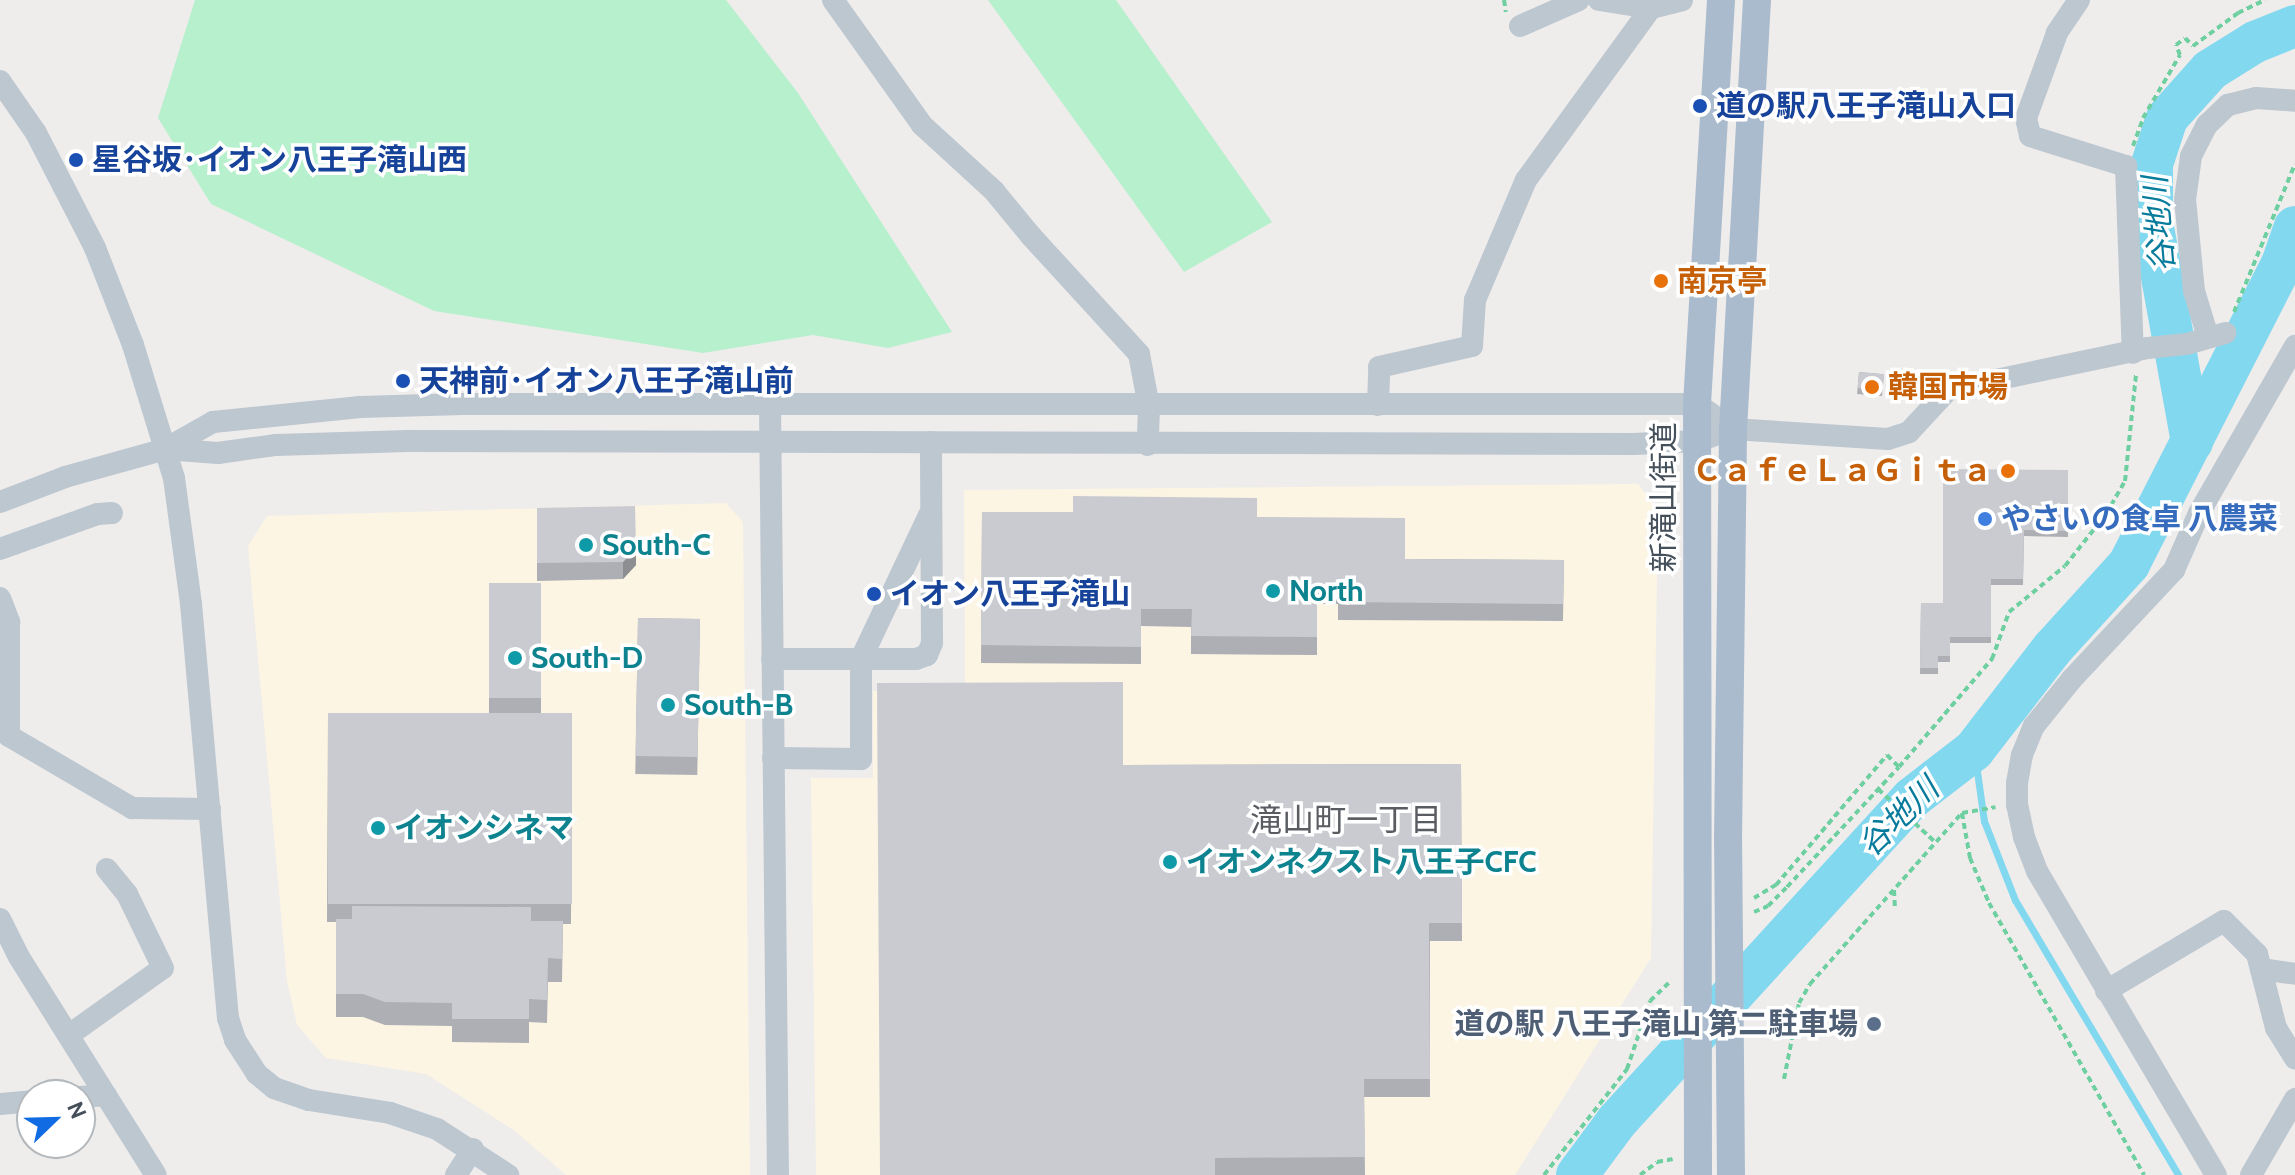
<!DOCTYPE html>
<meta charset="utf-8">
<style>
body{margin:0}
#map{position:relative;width:2295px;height:1175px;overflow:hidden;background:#efecec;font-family:Cabin,"Noto Sans JP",sans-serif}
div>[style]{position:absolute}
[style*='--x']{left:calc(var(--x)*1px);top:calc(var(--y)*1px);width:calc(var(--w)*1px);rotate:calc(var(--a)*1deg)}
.commercial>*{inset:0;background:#fcf5e3}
.green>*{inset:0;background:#b7f0cd}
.stream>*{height:7px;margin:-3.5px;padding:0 3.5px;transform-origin:3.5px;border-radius:3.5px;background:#82d8ef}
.river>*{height:42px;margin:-21px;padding:0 21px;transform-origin:21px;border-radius:21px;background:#82d8ef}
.path>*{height:4px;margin-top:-2px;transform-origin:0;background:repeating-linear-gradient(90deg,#6ecfa0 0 6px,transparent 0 10px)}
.minor>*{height:22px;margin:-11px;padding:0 11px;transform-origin:11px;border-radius:11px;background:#bcc7d0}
.major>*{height:28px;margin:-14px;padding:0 14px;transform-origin:14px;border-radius:14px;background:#aabbcd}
.wall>*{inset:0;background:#adafb4;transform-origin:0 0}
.shaded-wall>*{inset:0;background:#8d8e92}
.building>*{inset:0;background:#c9cbd1;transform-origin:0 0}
.dots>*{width:22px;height:22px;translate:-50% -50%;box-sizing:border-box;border:4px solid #fff;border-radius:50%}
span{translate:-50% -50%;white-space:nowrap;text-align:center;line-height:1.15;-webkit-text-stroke:7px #fff;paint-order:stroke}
.transit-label{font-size:30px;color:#164399;font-weight:700}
.left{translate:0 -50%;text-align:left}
.food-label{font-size:30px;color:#c56008;font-weight:700}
.right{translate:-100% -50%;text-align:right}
.street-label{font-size:30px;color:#444f5a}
.shop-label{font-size:30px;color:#366cbe;font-weight:700}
.culture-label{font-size:30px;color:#0d838f;font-weight:700}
.service-label{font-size:30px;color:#4e5e75;font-weight:700}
.water-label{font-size:32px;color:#077b9c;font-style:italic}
.neighbourhood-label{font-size:32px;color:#595c61}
.north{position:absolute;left:16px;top:1079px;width:80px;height:80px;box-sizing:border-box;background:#fff;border:2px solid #b4b9bd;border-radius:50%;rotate:67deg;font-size:22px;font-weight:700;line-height:32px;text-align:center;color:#444f5a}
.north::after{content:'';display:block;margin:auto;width:28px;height:36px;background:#116ce4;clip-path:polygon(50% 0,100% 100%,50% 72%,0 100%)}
</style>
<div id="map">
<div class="commercial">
<i style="clip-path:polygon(1638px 484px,1658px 510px,1651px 958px,1515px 1175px,816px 1175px,811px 778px,873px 778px,873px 691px,965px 690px,964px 490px)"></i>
<i style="clip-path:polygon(726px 503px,743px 522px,750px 1175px,566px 1175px,515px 1131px,426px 1074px,326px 1058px,297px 1025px,287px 981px,248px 546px,267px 516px)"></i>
</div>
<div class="green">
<i style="clip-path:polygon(195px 0,726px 0,798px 93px,952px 332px,888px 348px,813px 335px,703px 353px,434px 311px,211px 204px,158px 118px)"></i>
<i style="clip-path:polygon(988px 0,1116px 0,1272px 222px,1184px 272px)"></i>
</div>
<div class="stream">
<i style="--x:1974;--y:750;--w:72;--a:82"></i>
<i style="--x:1984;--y:821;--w:85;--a:68.6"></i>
<i style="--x:2015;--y:900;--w:320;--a:59.3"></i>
</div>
<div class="river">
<i style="--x:2192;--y:442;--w:225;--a:-100.3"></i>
<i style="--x:2152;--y:221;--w:57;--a:-90"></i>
<i style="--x:2152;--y:164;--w:48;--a:-71.9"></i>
<i style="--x:2167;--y:118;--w:64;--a:-48.1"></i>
<i style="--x:2210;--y:70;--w:53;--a:-31.9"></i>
<i style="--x:2255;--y:42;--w:43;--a:-21.8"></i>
<i style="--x:1577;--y:1175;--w:67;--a:-53.5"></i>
<i style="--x:1617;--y:1121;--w:437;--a:-47.6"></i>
<i style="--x:1912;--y:798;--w:78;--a:-37.7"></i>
<i style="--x:1974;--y:750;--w:128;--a:-52.3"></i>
<i style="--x:2052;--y:649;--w:115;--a:-47.8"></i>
<i style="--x:2129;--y:564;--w:337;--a:-63"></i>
<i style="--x:2282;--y:264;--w:39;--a:-71"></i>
</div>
<div class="path">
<i style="--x:1504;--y:0;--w:12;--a:81"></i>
<i style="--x:2133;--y:146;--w:30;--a:-70"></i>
<i style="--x:2143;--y:118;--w:73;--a:-59.6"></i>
<i style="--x:2180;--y:55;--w:11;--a:-112"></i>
<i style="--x:2176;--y:45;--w:11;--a:-38"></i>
<i style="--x:2185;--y:38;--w:11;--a:45"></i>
<i style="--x:2193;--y:46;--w:56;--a:-36.3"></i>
<i style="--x:2238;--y:13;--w:30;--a:-26"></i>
<i style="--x:2234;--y:312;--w:160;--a:-67.6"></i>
<i style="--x:1878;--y:789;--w:76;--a:42.9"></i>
<i style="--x:1962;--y:813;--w:46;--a:79.9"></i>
<i style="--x:1970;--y:858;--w:49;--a:67.1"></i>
<i style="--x:1989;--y:903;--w:313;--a:60.3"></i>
<i style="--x:1894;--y:890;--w:18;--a:87"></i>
<i style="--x:1754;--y:898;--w:26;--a:-31"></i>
<i style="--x:1776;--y:885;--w:171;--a:-49.5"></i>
<i style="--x:1887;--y:755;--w:17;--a:45"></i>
<i style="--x:1754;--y:912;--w:15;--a:-23"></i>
<i style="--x:1768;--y:906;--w:27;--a:-45"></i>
<i style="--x:1787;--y:887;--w:164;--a:-47"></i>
<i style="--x:1899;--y:767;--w:143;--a:-49.3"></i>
<i style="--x:1992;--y:659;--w:50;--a:-70.1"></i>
<i style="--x:2009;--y:612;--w:72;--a:-39.4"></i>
<i style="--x:2065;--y:566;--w:66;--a:-51.7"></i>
<i style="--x:2106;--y:514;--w:38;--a:-60"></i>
<i style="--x:2125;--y:481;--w:107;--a:-84.1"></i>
<i style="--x:1784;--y:1079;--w:77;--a:-78.8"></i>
<i style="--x:1799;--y:1003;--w:22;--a:-60"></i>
<i style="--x:1810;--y:984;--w:229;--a:-48.4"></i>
<i style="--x:1962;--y:813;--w:34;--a:-10"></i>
<i style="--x:1544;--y:1175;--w:135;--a:-51.9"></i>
<i style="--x:1627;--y:1069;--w:72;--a:-71.3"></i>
<i style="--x:1650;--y:1001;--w:30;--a:-44"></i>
<i style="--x:1640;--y:1175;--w:21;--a:-37"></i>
<i style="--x:1657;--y:1162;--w:16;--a:-11"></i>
</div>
<div class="minor">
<i style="--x:833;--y:0;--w:153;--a:54.5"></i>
<i style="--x:922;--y:125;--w:98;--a:42.5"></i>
<i style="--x:994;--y:191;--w:58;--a:50.6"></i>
<i style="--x:1031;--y:236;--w:160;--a:47.5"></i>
<i style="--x:1139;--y:354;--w:54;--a:79.3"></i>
<i style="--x:1149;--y:407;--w:38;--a:92"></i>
<i style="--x:1599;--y:0;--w:53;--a:8.7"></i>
<i style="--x:2079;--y:0;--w:40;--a:124"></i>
<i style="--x:2057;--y:33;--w:90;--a:110"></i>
<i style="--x:2026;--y:118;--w:18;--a:77"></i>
<i style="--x:2030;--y:136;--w:101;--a:17.4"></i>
<i style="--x:2126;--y:166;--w:187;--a:87.9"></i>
<i style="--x:1520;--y:26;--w:64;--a:-23.8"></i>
<i style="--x:0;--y:81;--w:63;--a:55.3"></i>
<i style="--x:36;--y:133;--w:129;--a:62.8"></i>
<i style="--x:95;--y:248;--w:104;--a:68.6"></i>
<i style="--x:133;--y:345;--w:139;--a:72.9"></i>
<i style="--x:174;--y:478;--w:127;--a:82.3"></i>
<i style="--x:191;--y:604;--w:416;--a:84.9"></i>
<i style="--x:228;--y:1018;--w:23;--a:72"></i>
<i style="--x:235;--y:1040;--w:40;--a:57.1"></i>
<i style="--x:257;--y:1074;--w:22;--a:39"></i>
<i style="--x:274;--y:1088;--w:37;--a:19"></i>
<i style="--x:309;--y:1100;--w:82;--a:9.1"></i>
<i style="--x:390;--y:1113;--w:50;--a:18.8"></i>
<i style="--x:437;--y:1129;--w:85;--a:32.9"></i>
<i style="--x:2208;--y:337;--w:48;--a:-106.9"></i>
<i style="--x:2194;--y:291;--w:91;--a:-95.6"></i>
<i style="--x:2185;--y:200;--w:44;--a:-82.2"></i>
<i style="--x:2191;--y:156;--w:35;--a:-63"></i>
<i style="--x:2207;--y:125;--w:29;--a:-44"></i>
<i style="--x:2228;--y:105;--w:29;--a:-14"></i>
<i style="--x:2256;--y:98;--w:39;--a:4"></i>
<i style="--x:770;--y:404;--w:771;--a:89.41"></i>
<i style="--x:1378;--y:405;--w:38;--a:-88"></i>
<i style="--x:1379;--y:367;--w:95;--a:-12.7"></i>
<i style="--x:1472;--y:346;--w:46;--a:-86.3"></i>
<i style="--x:1475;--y:300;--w:130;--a:-67"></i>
<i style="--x:1526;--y:180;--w:213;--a:-54"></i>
<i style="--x:1651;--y:8;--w:32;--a:-14"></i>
<i style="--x:165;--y:449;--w:53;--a:4.3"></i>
<i style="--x:218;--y:453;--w:59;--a:-7.9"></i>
<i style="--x:276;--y:445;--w:132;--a:-1.7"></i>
<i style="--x:408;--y:441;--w:1225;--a:0.14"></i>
<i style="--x:1633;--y:444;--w:65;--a:-2.6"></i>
<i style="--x:1698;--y:441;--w:37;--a:-19"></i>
<i style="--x:1733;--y:429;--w:155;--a:3.7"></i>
<i style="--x:1888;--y:439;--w:22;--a:-18"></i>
<i style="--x:1909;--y:432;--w:57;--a:-47.1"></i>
<i style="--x:1948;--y:390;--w:204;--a:-11.9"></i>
<i style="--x:2148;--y:348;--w:39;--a:-6"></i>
<i style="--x:2187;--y:344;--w:40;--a:-16"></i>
<i style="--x:0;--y:502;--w:70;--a:-21"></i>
<i style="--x:65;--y:477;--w:104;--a:-15.6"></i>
<i style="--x:165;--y:449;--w:55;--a:-29.4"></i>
<i style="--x:213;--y:422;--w:148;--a:-5.8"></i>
<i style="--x:360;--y:407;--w:103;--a:-1.7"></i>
<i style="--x:463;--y:404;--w:1234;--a:0"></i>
<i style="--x:1697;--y:404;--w:44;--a:34.8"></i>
<i style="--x:0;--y:549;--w:104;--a:-19.7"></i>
<i style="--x:98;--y:514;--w:14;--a:-4"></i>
<i style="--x:0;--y:598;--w:26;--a:69"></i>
<i style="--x:9;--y:622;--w:114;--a:90"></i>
<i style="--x:9;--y:736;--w:143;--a:30.3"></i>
<i style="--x:132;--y:808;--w:78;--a:0.7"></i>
<i style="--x:772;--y:659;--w:144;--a:0"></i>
<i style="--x:916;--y:659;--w:12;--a:-20"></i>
<i style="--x:927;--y:655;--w:13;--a:-67"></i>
<i style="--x:932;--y:643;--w:201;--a:-90.3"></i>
<i style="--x:773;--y:758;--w:88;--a:0.7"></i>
<i style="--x:861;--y:759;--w:100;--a:-90"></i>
<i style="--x:861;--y:659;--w:159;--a:-64.7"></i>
<i style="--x:0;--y:919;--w:42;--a:63.4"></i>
<i style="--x:19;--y:957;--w:257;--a:57.9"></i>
<i style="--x:2261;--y:969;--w:34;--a:8"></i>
<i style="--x:2106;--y:991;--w:137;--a:-30.7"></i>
<i style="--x:2224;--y:921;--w:47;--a:45"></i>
<i style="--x:2257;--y:954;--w:76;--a:75.6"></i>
<i style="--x:2276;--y:1028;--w:36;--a:58"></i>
<i style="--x:69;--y:1035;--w:115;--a:-35.5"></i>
<i style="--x:163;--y:968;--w:82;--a:-115.9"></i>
<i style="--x:127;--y:894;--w:32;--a:-129"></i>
<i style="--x:80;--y:1097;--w:26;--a:-4"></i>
<i style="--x:0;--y:1104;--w:32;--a:-5"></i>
<i style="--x:456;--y:1175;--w:31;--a:-57"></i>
<i style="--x:2216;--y:1175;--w:353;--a:-120.5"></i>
<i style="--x:2037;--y:871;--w:36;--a:-111"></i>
<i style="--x:2024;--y:837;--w:33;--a:-102"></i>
<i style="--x:2017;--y:805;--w:22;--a:-90"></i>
<i style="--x:2017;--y:783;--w:28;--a:-80"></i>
<i style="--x:2022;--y:755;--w:31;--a:-68"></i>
<i style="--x:2034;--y:726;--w:59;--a:-51.2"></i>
<i style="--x:2071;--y:680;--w:151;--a:-46.9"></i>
<i style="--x:2174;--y:570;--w:62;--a:-66.3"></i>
<i style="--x:2199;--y:513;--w:193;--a:-60.1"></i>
<i style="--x:2251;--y:1175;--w:88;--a:-59.9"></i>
</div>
<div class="major">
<i style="--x:1698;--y:1175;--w:771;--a:-90.07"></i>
<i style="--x:1697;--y:404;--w:405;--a:-86.6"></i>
<i style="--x:1731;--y:1175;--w:334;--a:-90.5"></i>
<i style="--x:1728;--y:841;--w:412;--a:-89.3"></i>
<i style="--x:1733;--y:429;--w:430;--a:-86.8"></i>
</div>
<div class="wall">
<i style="left:1859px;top:372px;width:25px;height:22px;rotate:5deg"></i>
<i style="clip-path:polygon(2068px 470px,2068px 537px,2024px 536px,2023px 585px,1991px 585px,1991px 643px,1950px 643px,1950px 662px,1938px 662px,1938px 674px,1920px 674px,1921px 603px,1943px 603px)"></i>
<i style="clip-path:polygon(537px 508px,636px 565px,623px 579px,537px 581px)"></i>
<i style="clip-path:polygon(982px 512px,1073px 512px,1257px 517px,1405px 559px,1564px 560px,1563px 621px,1338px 620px,1338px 604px,1317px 604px,1317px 655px,1191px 654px,1191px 627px,1141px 626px,1141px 664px,981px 663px)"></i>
<i style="clip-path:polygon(489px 583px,541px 583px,541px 715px,572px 715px,571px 924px,563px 924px,562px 982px,548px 982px,547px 1023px,529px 1022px,529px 1043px,452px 1042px,452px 1026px,385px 1025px,363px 1017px,336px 1017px,336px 922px,327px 922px,328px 713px,489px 714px)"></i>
<i style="left:638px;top:618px;width:62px;height:156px;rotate:1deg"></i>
<i style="clip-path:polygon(1461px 764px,1462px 941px,1430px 941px,1430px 1097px,1364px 1097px,1365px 1175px,880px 1175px,1123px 765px)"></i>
</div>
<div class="shaded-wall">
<i style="clip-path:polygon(636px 548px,636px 565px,623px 579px,623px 562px)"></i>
</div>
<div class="building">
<i style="left:1859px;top:372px;width:25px;height:16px;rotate:5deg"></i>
<i style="clip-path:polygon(1943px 469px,2068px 470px,2068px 531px,2024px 530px,2023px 579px,1991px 579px,1991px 637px,1950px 637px,1950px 656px,1938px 656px,1938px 668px,1920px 668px,1921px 603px,1943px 603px)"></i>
<i style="clip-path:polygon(1073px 496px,1257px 498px,1257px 517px,1405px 518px,1405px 559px,1564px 560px,1563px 604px,1338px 602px,1338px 586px,1317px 586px,1317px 637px,1191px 636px,1192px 609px,1141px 609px,1141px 647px,981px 645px,982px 512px,1073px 512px)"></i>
<i style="clip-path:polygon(635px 506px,636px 548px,623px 562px,537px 563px,537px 508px)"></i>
<i style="left:489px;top:583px;width:52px;height:115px"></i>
<i style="left:638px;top:618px;width:62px;height:138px;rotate:1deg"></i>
<i style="clip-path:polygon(1123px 682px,1123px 765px,1461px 764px,1462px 923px,1429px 923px,1430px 1079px,1364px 1079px,1365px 1157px,1215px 1158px,1215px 1175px,880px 1175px,877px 683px)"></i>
<i style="left:328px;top:713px;width:244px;height:191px"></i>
<i style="clip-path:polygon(352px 906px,531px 907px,531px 921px,563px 921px,562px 959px,548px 958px,547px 1000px,529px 999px,529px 1019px,452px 1019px,452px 1003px,385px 1002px,363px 994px,336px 994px,336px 919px,352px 919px)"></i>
</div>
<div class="dots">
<i style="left:1700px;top:106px;background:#1a4fb4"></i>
<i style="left:76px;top:160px;background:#1a4fb4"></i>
<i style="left:1661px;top:281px;background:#e8710a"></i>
<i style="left:403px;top:381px;background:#1a4fb4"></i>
<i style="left:1872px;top:387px;background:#e8710a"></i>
<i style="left:2008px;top:471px;background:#e8710a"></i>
<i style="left:1985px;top:519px;background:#3f7fe0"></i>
<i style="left:586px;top:545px;background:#0f9aa8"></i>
<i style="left:1273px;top:591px;background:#0f9aa8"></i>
<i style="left:874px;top:594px;background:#1a4fb4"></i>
<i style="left:515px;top:658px;background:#0f9aa8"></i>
<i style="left:668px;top:705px;background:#0f9aa8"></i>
<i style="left:378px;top:828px;background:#0f9aa8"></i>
<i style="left:1170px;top:862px;background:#0f9aa8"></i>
<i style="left:1874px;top:1024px;background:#5c6f8a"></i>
</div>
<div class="transit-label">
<span class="left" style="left:1716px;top:106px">道の駅八王子滝山入口</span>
<span class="left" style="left:92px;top:160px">星谷坂･イオン八王子滝山西</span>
<span class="left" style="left:419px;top:381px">天神前･イオン八王子滝山前</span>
<span class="left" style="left:890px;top:594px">イオン八王子滝山</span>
</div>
<div class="food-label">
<span class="left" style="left:1677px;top:281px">南京亭</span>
<span class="left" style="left:1888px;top:387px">韓国市場</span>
<span class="right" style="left:1992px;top:471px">ＣａｆｅＬａＧｉｔａ</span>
</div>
<div class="street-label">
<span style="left:1664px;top:497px;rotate:-90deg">新滝山街道</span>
</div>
<div class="shop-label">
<span class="left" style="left:2001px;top:519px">やさいの食卓 八農菜</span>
</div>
<div class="culture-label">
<span class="left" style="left:602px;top:545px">South-C</span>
<span class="left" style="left:1289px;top:591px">North</span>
<span class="left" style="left:531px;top:658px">South-D</span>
<span class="left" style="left:684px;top:705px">South-B</span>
<span class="left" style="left:394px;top:828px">イオンシネマ</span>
<span class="left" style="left:1186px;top:862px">イオンネクスト八王子CFC</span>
</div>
<div class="service-label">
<span class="right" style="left:1858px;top:1024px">道の駅 八王子滝山 第二駐車場</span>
</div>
<div class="water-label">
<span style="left:2159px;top:224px;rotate:-95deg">谷地川</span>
<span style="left:1899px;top:817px;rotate:-44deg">谷地川</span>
</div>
<div class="neighbourhood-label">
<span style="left:1346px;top:820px">滝山町一丁目</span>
</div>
<div class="north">N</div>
</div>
